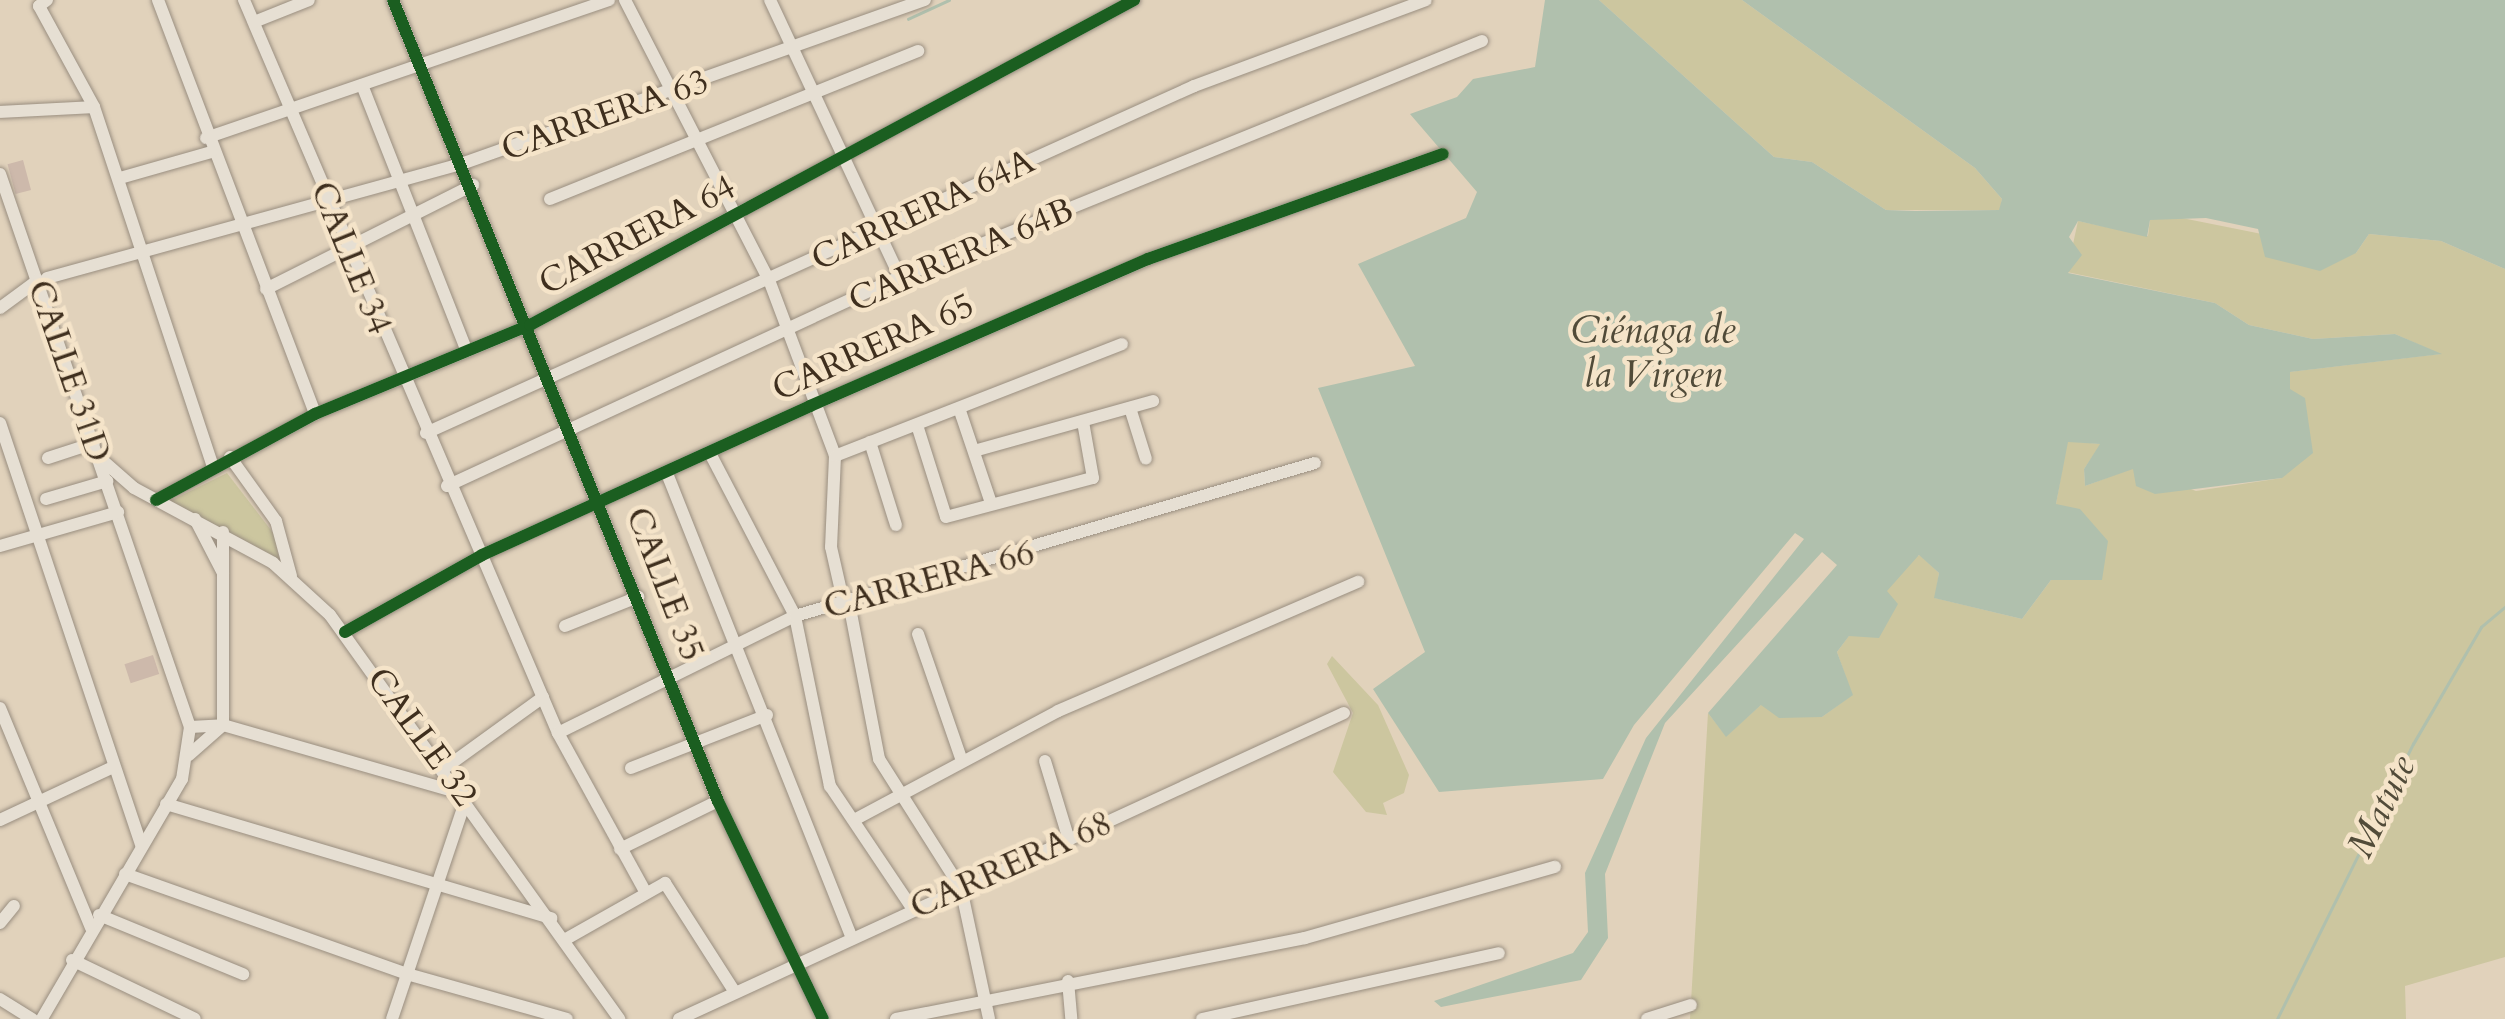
<!DOCTYPE html>
<meta charset="utf-8">
<style>
body{margin:0}
#map{position:relative;width:2505px;height:1019px;overflow:hidden;background:#e1d2bb;font-family:Cardo,serif}
div>[style]{position:absolute}
[style*='--x']{left:calc(var(--x)*1px);top:calc(var(--y)*1px);width:calc(var(--w)*1px);rotate:calc(var(--a)*1deg)}
.green>*{inset:0;background:#ccc69f}
.water>*{inset:0;background:#b0c0ad}
.stream>*{height:2.5px;margin:-1.25px;padding:0 1.25px;transform-origin:1.25px;border-radius:1.25px;background:#b0c0ad}
.building>*{inset:0;background:#cdb9ab;transform-origin:0 0}
.roads{filter:drop-shadow(0 0 2px #998e80) drop-shadow(0 0 2px #998e80)}
.minor>*{height:12px;margin:-6px;padding:0 6px;transform-origin:6px;border-radius:6px;background:#e6dfd3}
.cycleway>*{height:12px;margin:-6px;padding:0 6px;transform-origin:6px;border-radius:6px;background:#1b5e20}
span{translate:-50% -50%;white-space:nowrap;text-align:center;line-height:1.15;-webkit-text-stroke:9px #f5e4c9;paint-order:stroke}
.street-label{font-size:35px;color:#3f2f1e}
.water-label{font-size:38px;color:#514b39;font-style:italic}
</style>
<div id="map">
<div class="green">
<i style="clip-path:polygon(1599px 0,1742px 0,1975px 168px,2002px 199px,2000px 210px,1886px 210px,1812px 162px,1774px 157px)"></i>
<i style="clip-path:polygon(2167px 215px,2356px 253px,2369px 234px,2441px 241px,2505px 269px,2505px 957px,2405px 986px,2406px 1019px,1690px 1019px,1708px 713px,1726px 736px,1762px 704px,1822px 717px,1852px 695px,1837px 652px,1903px 562px,1920px 555px,1939px 573px,1935px 598px,2022px 619px,2051px 580px,2075px 573px,2056px 504px,2067px 441px,2101px 444px,2084px 469px,2085px 486px,2133px 468px,2196px 491px,2282px 478px,2289px 372px,2440px 354px,2395px 334px,2313px 339px,2249px 325px,2215px 303px,2067px 272px,2078px 221px,2148px 236px,2150px 220px)"></i>
<i style="clip-path:polygon(227px 473px,274px 534px,279px 559px,170px 501px)"></i>
<i style="clip-path:polygon(1332px 656px,1378px 705px,1409px 775px,1404px 793px,1383px 803px,1387px 815px,1366px 812px,1333px 772px,1353px 713px,1327px 664px)"></i>
</div>
<div class="water">
<i style="clip-path:polygon(1545px 0,1599px 0,1774px 157px,1812px 162px,1886px 210px,1915px 211px,1999px 210px,2002px 199px,1975px 168px,1742px 0,2505px 0,2505px 269px,2441px 241px,2369px 234px,2356px 253px,2320px 271px,2265px 257px,2258px 229px,2206px 218px,2150px 220px,2147px 237px,2078px 221px,2069px 237px,2082px 255px,2068px 273px,2215px 303px,2249px 325px,2313px 339px,2395px 334px,2442px 354px,2290px 372px,2290px 389px,2305px 398px,2313px 453px,2282px 478px,2155px 494px,2136px 486px,2133px 469px,2085px 486px,2084px 469px,2100px 444px,2068px 442px,2056px 504px,2080px 509px,2108px 541px,2102px 580px,2051px 580px,2022px 619px,1934px 598px,1939px 573px,1919px 555px,1887px 591px,1898px 604px,1879px 638px,1849px 636px,1837px 652px,1853px 695px,1822px 717px,1779px 718px,1761px 705px,1726px 737px,1708px 713px,1837px 565px,1822px 552px,1665px 723px,1605px 874px,1608px 938px,1581px 980px,1441px 1007px,1434px 1001px,1573px 953px,1588px 932px,1585px 873px,1646px 738px,1804px 539px,1795px 533px,1634px 725px,1603px 779px,1439px 792px,1373px 689px,1425px 652px,1318px 388px,1415px 366px,1358px 264px,1466px 218px,1477px 192px,1410px 114px,1457px 97px,1473px 79px,1535px 67px)"></i>
</div>
<div class="stream">
<i style="--x:908;--y:19;--w:45;--a:-24.9"></i>
<i style="--x:2277;--y:1019;--w:307;--a:-63.7"></i>
<i style="--x:2413;--y:744;--w:135;--a:-59.8"></i>
<i style="--x:2481;--y:627;--w:31;--a:-40"></i>
</div>
<div class="building">
<i style="left:23px;top:160px;width:31px;height:16px;rotate:75deg"></i>
<i style="left:153px;top:655px;width:20px;height:30px;rotate:72deg"></i>
</div>
<div class="roads">
<div class="minor">
<i style="--x:47;--y:0;--w:10;--a:143"></i>
<i style="--x:39;--y:6;--w:115;--a:61.4"></i>
<i style="--x:94;--y:107;--w:379;--a:71.7"></i>
<i style="--x:158;--y:0;--w:443;--a:69.2"></i>
<i style="--x:244;--y:0;--w:797;--a:66.81"></i>
<i style="--x:558;--y:733;--w:180;--a:61.2"></i>
<i style="--x:393;--y:0;--w:864;--a:67.92"></i>
<i style="--x:718;--y:801;--w:242;--a:64.3"></i>
<i style="--x:625;--y:0;--w:315;--a:62.8"></i>
<i style="--x:769;--y:280;--w:188;--a:69.4"></i>
<i style="--x:835;--y:456;--w:91;--a:92.5"></i>
<i style="--x:831;--y:547;--w:58;--a:77.2"></i>
<i style="--x:770;--y:0;--w:306;--a:64.9"></i>
<i style="--x:254;--y:22;--w:59;--a:-21.8"></i>
<i style="--x:362;--y:85;--w:286;--a:68.5"></i>
<i style="--x:0;--y:112;--w:94;--a:-3"></i>
<i style="--x:206;--y:138;--w:426;--a:-18.9"></i>
<i style="--x:0;--y:174;--w:585;--a:71.04"></i>
<i style="--x:190;--y:727;--w:53;--a:98.7"></i>
<i style="--x:182;--y:779;--w:278;--a:120.3"></i>
<i style="--x:120;--y:178;--w:95;--a:-15.9"></i>
<i style="--x:550;--y:199;--w:397;--a:-21.9"></i>
<i style="--x:47;--y:278;--w:433;--a:-15.4"></i>
<i style="--x:464;--y:163;--w:489;--a:-19.5"></i>
<i style="--x:266;--y:289;--w:232;--a:-26.7"></i>
<i style="--x:0;--y:308;--w:47;--a:-36.4"></i>
<i style="--x:1130;--y:408;--w:53;--a:72.6"></i>
<i style="--x:960;--y:411;--w:97;--a:71.4"></i>
<i style="--x:0;--y:423;--w:445;--a:71.5"></i>
<i style="--x:917;--y:425;--w:96;--a:72.5"></i>
<i style="--x:946;--y:517;--w:152;--a:-14.9"></i>
<i style="--x:1093;--y:478;--w:57;--a:-100.1"></i>
<i style="--x:426;--y:433;--w:843;--a:-24.31"></i>
<i style="--x:1194;--y:86;--w:247;--a:-20.3"></i>
<i style="--x:870;--y:442;--w:87;--a:72.6"></i>
<i style="--x:974;--y:451;--w:186;--a:-15.6"></i>
<i style="--x:835;--y:456;--w:308;--a:-21.3"></i>
<i style="--x:230;--y:457;--w:79;--a:54.3"></i>
<i style="--x:276;--y:521;--w:57;--a:74.7"></i>
<i style="--x:712;--y:457;--w:179;--a:62.4"></i>
<i style="--x:795;--y:616;--w:174;--a:78.4"></i>
<i style="--x:830;--y:786;--w:147;--a:56.1"></i>
<i style="--x:48;--y:458;--w:48;--a:-18.1"></i>
<i style="--x:101;--y:459;--w:44;--a:41.3"></i>
<i style="--x:134;--y:488;--w:158;--a:28.3"></i>
<i style="--x:273;--y:563;--w:77;--a:42.4"></i>
<i style="--x:330;--y:615;--w:497;--a:54.4"></i>
<i style="--x:668;--y:476;--w:496;--a:68.3"></i>
<i style="--x:447;--y:486;--w:499;--a:-24.8"></i>
<i style="--x:900;--y:277;--w:628;--a:-22.07"></i>
<i style="--x:46;--y:499;--w:64;--a:-16.4"></i>
<i style="--x:156;--y:500;--w:181;--a:-28.4"></i>
<i style="--x:315;--y:414;--w:233;--a:-22.5"></i>
<i style="--x:530;--y:325;--w:686;--a:-28.28"></i>
<i style="--x:195;--y:519;--w:61;--a:62.6"></i>
<i style="--x:0;--y:546;--w:123;--a:-16.1"></i>
<i style="--x:849;--y:603;--w:159;--a:79.1"></i>
<i style="--x:879;--y:759;--w:153;--a:57.6"></i>
<i style="--x:961;--y:888;--w:134;--a:77.9"></i>
<i style="--x:565;--y:626;--w:79;--a:-21.7"></i>
<i style="--x:345;--y:632;--w:157;--a:-29.3"></i>
<i style="--x:482;--y:555;--w:360;--a:-24.4"></i>
<i style="--x:810;--y:406;--w:369;--a:-23.5"></i>
<i style="--x:1148;--y:259;--w:313;--a:-19.6"></i>
<i style="--x:918;--y:634;--w:134;--a:70.9"></i>
<i style="--x:0;--y:708;--w:238;--a:67.5"></i>
<i style="--x:223;--y:725;--w:193;--a:-90"></i>
<i style="--x:190;--y:727;--w:33;--a:-3"></i>
<i style="--x:223;--y:725;--w:250;--a:16"></i>
<i style="--x:558;--y:733;--w:264;--a:-26.3"></i>
<i style="--x:795;--y:616;--w:542;--a:-16.4"></i>
<i style="--x:189;--y:755;--w:45;--a:-41.4"></i>
<i style="--x:1045;--y:761;--w:83;--a:73.1"></i>
<i style="--x:445;--y:768;--w:121;--a:-35.9"></i>
<i style="--x:631;--y:768;--w:146;--a:-21.3"></i>
<i style="--x:166;--y:804;--w:402;--a:16.5"></i>
<i style="--x:0;--y:820;--w:125;--a:-25.1"></i>
<i style="--x:854;--y:820;--w:231;--a:-28.1"></i>
<i style="--x:1058;--y:711;--w:327;--a:-23.3"></i>
<i style="--x:620;--y:849;--w:109;--a:-26.1"></i>
<i style="--x:125;--y:874;--w:299;--a:19.5"></i>
<i style="--x:407;--y:974;--w:166;--a:15.7"></i>
<i style="--x:99;--y:915;--w:156;--a:22.3"></i>
<i style="--x:0;--y:923;--w:22;--a:-51"></i>
<i style="--x:566;--y:939;--w:114;--a:-29.5"></i>
<i style="--x:665;--y:883;--w:128;--a:57.4"></i>
<i style="--x:72;--y:960;--w:136;--a:25.6"></i>
<i style="--x:1068;--y:981;--w:38;--a:85"></i>
<i style="--x:0;--y:999;--w:38;--a:32"></i>
<i style="--x:392;--y:1019;--w:232;--a:-71.4"></i>
<i style="--x:679;--y:1019;--w:732;--a:-24.71"></i>
<i style="--x:896;--y:1019;--w:417;--a:-11.2"></i>
<i style="--x:1305;--y:938;--w:260;--a:-15.9"></i>
<i style="--x:1202;--y:1019;--w:304;--a:-12.5"></i>
<i style="--x:1647;--y:1019;--w:46;--a:-17.7"></i>
</div>
</div>
<div class="cycleway">
<i style="--x:393;--y:0;--w:864;--a:67.92"></i>
<i style="--x:718;--y:801;--w:242;--a:64.3"></i>
<i style="--x:156;--y:500;--w:181;--a:-28.4"></i>
<i style="--x:315;--y:414;--w:233;--a:-22.5"></i>
<i style="--x:530;--y:325;--w:686;--a:-28.28"></i>
<i style="--x:345;--y:632;--w:157;--a:-29.3"></i>
<i style="--x:482;--y:555;--w:360;--a:-24.4"></i>
<i style="--x:810;--y:406;--w:369;--a:-23.5"></i>
<i style="--x:1148;--y:259;--w:313;--a:-19.6"></i>
</div>
<div class="street-label">
<span style="left:605px;top:115px;rotate:-19deg">CARRERA 63</span>
<span style="left:923px;top:210px;rotate:-25deg">CARRERA 64A</span>
<span style="left:637px;top:235px;rotate:-28deg">CARRERA 64</span>
<span style="left:961px;top:255px;rotate:-23deg">CARRERA 64B</span>
<span style="left:351px;top:258px;rotate:68deg">CALLE 34</span>
<span style="left:873px;top:347px;rotate:-24deg">CARRERA 65</span>
<span style="left:69px;top:371px;rotate:71deg">CALLE 31D</span>
<span style="left:929px;top:580px;rotate:-15deg">CARRERA 66</span>
<span style="left:665px;top:584px;rotate:69deg">CALLE 35</span>
<span style="left:422px;top:737px;rotate:54deg">CALLE 32</span>
<span style="left:1011px;top:865px;rotate:-24deg">CARRERA 68</span>
</div>
<div class="water-label">
<span style="left:1653px;top:353px">Ciénaga de<br>la Virgen</span>
<span style="left:2382px;top:807px;rotate:-64deg">Matute</span>
</div>
</div>
